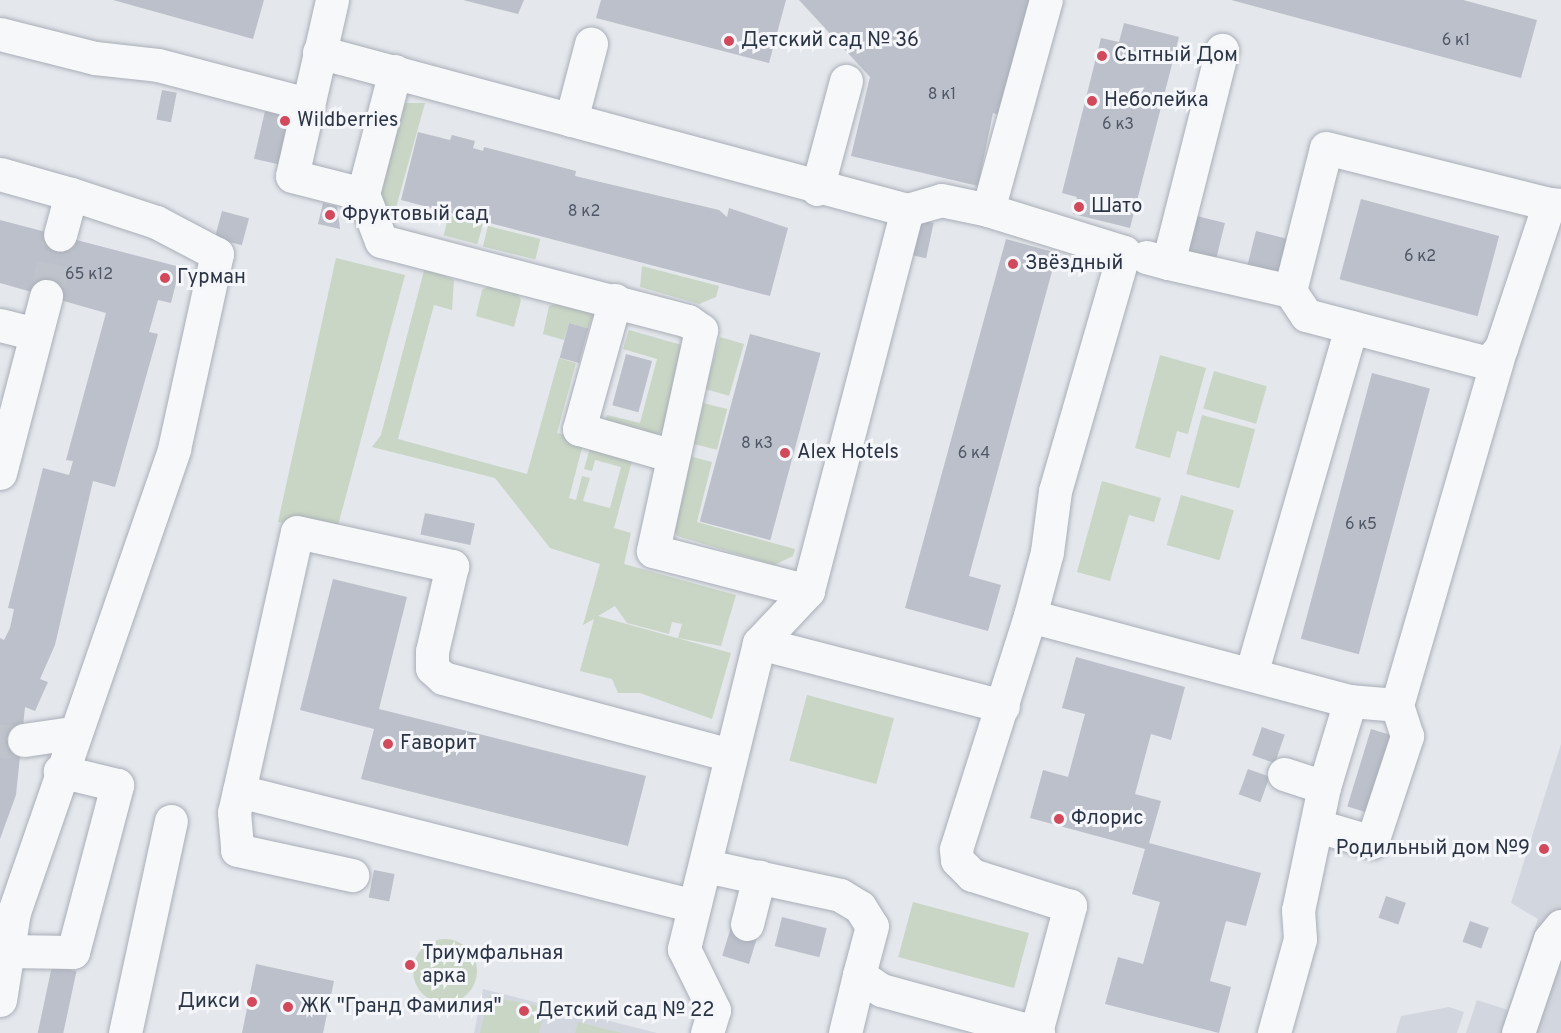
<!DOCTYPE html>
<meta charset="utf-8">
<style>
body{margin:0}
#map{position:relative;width:1561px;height:1033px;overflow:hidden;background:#e4e7ec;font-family:Overpass,sans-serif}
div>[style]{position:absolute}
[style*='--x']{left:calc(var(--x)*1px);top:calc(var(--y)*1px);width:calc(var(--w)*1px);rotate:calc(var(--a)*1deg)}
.built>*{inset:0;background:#d2d6de}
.green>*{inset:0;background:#c9d6c5;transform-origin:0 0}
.round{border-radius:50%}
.building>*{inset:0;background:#bbc0ca;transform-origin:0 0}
.minor-tunnel>*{height:33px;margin-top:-16.5px;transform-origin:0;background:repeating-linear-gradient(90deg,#bfc3cb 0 33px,transparent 0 49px)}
.roads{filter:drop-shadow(0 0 2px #a9aeb7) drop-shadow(0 0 2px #a9aeb7)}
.minor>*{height:33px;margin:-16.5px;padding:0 16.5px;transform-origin:16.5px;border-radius:16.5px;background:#f7f8fa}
.dots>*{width:16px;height:16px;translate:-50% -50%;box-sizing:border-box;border:3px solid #f4f6f9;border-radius:50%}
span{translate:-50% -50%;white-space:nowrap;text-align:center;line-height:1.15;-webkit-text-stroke:6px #f4f6f9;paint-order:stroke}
.number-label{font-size:16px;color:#4f5766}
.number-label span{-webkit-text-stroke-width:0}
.poi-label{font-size:20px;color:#2b3445}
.left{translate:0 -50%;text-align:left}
.right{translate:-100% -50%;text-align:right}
</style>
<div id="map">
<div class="built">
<i style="clip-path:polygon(1561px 744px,1561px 1033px,1466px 1033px,1477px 1000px,1508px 1010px,1538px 919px,1511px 903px)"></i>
<i style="clip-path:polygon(483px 989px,657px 1033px,474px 1033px)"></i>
<i style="clip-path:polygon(1449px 1007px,1464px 1012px,1457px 1033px,1396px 1033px,1401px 1016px)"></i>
</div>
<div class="green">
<i style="clip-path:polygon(405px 103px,425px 103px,392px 222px,375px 200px)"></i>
<i style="left:449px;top:215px;width:35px;height:21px;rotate:15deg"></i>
<i style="left:488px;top:226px;width:54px;height:21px;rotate:14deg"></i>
<i style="clip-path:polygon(336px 258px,405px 275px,336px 533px,278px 522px)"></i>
<i style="clip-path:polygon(642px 266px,719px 286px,716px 297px,699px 304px,640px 287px)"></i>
<i style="clip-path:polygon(425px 267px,454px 280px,452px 310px,434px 305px,398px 439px,527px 474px,559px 358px,576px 363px,557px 433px,584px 440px,569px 498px,576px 500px,582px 476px,590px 478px,583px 501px,610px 508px,621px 467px,595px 460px,592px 471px,584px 469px,592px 441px,632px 461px,614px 528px,631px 533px,624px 564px,736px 595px,721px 646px,678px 638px,682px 624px,672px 622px,669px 634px,627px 623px,615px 606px,598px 616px,731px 653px,712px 719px,640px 693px,618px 693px,612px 679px,580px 671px,594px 619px,583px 625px,600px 564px,550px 548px,495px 478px,372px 447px,381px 435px)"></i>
<i style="clip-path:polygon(492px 284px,517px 292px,521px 300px,514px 327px,476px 316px,482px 290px)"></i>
<i style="clip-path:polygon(563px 302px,588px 309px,593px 316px,586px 335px,588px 328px,569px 323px,564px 340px,543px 334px,549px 306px)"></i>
<i style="clip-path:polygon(629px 330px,685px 346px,667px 425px,657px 435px,604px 426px,607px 415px,640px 423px,657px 359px,623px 349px)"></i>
<i style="left:720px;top:337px;width:25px;height:54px;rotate:16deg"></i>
<i style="clip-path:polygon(1160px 355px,1206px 368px,1188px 434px,1177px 431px,1170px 458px,1135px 448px)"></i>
<i style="left:1214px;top:371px;width:55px;height:39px;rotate:16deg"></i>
<i style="left:703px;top:403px;width:25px;height:42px;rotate:14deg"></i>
<i style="left:1202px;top:415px;width:55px;height:61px;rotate:15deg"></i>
<i style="clip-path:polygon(689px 456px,712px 462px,697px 522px,795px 549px,793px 556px,774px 565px,677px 536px,673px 527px)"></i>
<i style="clip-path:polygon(1102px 481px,1161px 498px,1154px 522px,1129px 515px,1110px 581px,1077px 572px)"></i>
<i style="left:1181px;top:495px;width:55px;height:52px;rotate:16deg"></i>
<i style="left:807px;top:695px;width:90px;height:68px;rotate:15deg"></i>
<i style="left:913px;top:902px;width:120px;height:57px;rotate:15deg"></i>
<i class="round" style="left:413px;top:939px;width:64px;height:64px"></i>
<i style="clip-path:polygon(489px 996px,545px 1008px,539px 1033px,480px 1033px)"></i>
<i style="clip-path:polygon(578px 1022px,622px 1033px,575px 1033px)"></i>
</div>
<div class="building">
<i style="clip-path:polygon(113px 0,264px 0,253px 39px)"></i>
<i style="clip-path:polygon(463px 0,524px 0,518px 14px)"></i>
<i style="clip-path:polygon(601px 0,786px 0,769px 63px,596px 18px)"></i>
<i style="clip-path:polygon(799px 0,1045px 0,1012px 119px,993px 113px,978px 186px,851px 156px,870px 77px)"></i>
<i style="clip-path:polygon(1231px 0,1463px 0,1537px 20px,1521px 78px)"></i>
<i style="clip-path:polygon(1124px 23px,1179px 37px,1130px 228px,1073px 214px,1077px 197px,1062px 193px,1101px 38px,1119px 42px)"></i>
<i style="left:162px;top:90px;width:15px;height:30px;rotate:11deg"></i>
<i style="left:265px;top:111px;width:26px;height:49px;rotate:13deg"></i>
<i style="clip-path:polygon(418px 132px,450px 140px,452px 135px,475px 141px,473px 148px,483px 151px,484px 147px,576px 171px,575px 176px,719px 210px,727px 217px,729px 208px,788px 228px,770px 296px,401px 200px)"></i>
<i style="left:1361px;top:199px;width:143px;height:83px;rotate:15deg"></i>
<i style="clip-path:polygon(323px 203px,337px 206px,340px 229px,318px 224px)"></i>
<i style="left:222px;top:211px;width:28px;height:28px;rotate:15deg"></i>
<i style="left:1193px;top:215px;width:33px;height:36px;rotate:14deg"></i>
<i style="left:915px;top:219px;width:19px;height:36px;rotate:12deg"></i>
<i style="clip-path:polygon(0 220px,180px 267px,171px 303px,158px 300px,149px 332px,158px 334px,115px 487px,93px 481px,55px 645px,40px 679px,48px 682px,35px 711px,25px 707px,16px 795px,0 839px,0 638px,4px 640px,10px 628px,14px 609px,8px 608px,43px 468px,69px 475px,73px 461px,66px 460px,106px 313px,0 283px)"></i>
<i style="left:1256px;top:231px;width:33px;height:36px;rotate:14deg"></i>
<i style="clip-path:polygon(1006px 239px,1057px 253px,969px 576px,1001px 585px,988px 631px,905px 608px)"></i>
<i style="left:569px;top:323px;width:20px;height:36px;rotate:15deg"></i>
<i style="left:750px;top:334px;width:73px;height:194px;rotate:15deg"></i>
<i style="left:626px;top:354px;width:27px;height:53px;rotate:15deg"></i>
<i style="left:1372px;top:373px;width:60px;height:275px;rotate:15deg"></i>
<i style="left:425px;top:513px;width:51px;height:22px;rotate:12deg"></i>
<i style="clip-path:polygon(333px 579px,407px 597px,379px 709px,646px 776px,628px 846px,361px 779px,374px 729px,300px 710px)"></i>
<i style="clip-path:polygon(1076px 657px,1185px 687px,1171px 740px,1151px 734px,1135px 794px,1161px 801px,1149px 843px,1261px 873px,1246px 926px,1226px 921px,1210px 981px,1231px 987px,1219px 1033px,1105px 1004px,1118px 957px,1143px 964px,1160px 902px,1132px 894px,1145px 849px,1030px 818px,1043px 770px,1068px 777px,1085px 714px,1062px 708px)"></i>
<i style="left:1262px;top:727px;width:24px;height:30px;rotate:19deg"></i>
<i style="left:1371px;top:729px;width:24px;height:81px;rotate:17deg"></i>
<i style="left:1248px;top:769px;width:23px;height:27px;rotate:20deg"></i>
<i style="left:374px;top:870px;width:21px;height:28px;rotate:11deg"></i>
<i style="left:1386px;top:896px;width:21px;height:23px;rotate:19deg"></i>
<i style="left:782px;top:917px;width:46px;height:30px;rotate:14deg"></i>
<i style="left:1470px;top:921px;width:20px;height:22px;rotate:20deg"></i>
<i style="left:731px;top:927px;width:28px;height:30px;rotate:17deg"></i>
<i style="clip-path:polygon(256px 964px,334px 981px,323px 1033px,242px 1033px)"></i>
<i style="left:52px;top:966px;width:25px;height:69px;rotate:12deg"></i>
</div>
<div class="minor-tunnel">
<i style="--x:46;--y:296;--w:63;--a:-77.1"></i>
<i style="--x:0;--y:741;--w:24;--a:-2"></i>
</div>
<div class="roads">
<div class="minor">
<i style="--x:332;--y:0;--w:180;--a:102.8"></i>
<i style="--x:292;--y:176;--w:73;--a:14.2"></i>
<i style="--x:363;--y:194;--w:50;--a:69"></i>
<i style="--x:381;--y:241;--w:317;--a:14.6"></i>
<i style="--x:688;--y:321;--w:16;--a:35"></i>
<i style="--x:701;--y:330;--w:226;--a:102.3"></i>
<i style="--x:653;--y:551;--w:160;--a:14.5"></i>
<i style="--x:808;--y:591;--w:71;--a:133.3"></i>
<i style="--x:759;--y:643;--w:315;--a:103.8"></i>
<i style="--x:684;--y:949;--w:68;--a:63.8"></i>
<i style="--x:714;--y:1010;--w:24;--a:107"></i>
<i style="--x:0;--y:34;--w:98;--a:14.2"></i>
<i style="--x:95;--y:58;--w:63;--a:6.3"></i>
<i style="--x:158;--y:65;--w:154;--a:14.7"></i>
<i style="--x:319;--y:52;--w:609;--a:15.04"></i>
<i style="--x:907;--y:210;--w:394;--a:104.6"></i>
<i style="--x:571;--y:120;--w:79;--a:-75.3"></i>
<i style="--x:0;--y:174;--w:74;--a:15.7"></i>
<i style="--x:71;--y:194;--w:42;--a:105"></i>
<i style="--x:817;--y:189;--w:112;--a:-75"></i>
<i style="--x:363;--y:194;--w:127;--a:-75.4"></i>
<i style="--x:907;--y:210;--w:35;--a:-16"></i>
<i style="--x:941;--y:200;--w:48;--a:12"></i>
<i style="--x:988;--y:210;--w:218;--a:-74.6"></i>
<i style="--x:988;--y:210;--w:142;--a:17.2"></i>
<i style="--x:1124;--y:252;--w:249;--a:106.1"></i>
<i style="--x:1055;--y:491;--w:62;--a:97.5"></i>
<i style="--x:1047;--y:552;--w:66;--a:104.9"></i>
<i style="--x:1146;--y:257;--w:23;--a:15"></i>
<i style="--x:1168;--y:263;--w:220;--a:-75.8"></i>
<i style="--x:1168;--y:263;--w:125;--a:12.9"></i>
<i style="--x:1290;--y:291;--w:29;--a:56"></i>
<i style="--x:1306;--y:315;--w:188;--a:14.8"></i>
<i style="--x:1488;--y:363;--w:20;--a:-49"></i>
<i style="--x:1501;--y:348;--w:152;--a:-71.6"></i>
<i style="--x:1549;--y:204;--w:12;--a:5"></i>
<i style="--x:1290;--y:291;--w:147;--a:-75.9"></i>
<i style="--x:1326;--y:148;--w:230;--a:14.1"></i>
<i style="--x:615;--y:300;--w:134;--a:105.6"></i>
<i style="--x:579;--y:429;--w:98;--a:16"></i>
<i style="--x:0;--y:325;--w:36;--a:14"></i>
<i style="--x:0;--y:473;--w:183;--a:-75.4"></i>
<i style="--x:759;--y:643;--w:252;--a:14.5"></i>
<i style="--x:1251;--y:674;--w:361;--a:-73.9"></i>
<i style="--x:1350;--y:701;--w:47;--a:4.9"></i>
<i style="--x:1397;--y:705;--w:372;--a:-73.8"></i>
<i style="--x:24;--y:740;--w:49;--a:-8.3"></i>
<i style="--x:1284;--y:774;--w:42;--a:18"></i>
<i style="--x:239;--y:791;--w:22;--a:103"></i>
<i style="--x:234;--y:812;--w:38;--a:85"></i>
<i style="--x:237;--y:850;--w:118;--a:12.3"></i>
<i style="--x:1318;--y:826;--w:56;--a:16.5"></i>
<i style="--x:1372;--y:842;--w:112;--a:-71.7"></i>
<i style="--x:1407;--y:736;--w:33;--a:-108"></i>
<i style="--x:706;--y:866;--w:137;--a:12.2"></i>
<i style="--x:840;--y:895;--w:23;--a:31"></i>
<i style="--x:860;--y:907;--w:22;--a:58"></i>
<i style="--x:872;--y:926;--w:51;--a:104.9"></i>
<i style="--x:859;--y:975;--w:27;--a:34"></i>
<i style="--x:881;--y:990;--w:163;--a:15.3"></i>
<i style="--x:694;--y:906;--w:469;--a:-165.8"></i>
<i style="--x:239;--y:791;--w:265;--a:-77.4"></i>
<i style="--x:297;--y:532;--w:159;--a:12.4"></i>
<i style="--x:452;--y:566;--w:87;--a:103.2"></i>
<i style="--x:432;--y:651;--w:17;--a:90"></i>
<i style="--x:432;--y:668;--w:15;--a:42"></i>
<i style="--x:443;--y:678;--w:297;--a:15"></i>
<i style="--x:747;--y:924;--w:49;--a:-75.7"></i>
<i style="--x:8;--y:951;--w:65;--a:0.9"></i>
<i style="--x:73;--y:952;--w:173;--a:-75.2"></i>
<i style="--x:117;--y:785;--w:59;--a:-166.2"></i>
<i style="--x:0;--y:1000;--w:89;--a:-81"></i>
<i style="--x:14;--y:912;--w:490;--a:-70.9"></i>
<i style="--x:174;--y:449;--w:200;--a:-77.6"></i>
<i style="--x:217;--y:254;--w:69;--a:-152.3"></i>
<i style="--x:156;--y:222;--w:89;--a:-161.8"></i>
<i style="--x:1036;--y:1032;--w:131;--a:-74.9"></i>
<i style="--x:1070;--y:906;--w:103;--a:-162.4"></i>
<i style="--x:972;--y:875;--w:21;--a:-135"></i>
<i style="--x:957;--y:860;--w:11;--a:-95"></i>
<i style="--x:956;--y:849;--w:244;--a:-72.4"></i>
<i style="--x:1030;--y:616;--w:331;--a:14.9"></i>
<i style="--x:1350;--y:701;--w:90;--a:106.8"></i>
<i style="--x:1324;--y:787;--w:126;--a:101.9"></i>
<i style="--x:1298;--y:910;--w:29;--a:86"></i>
<i style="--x:1300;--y:939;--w:98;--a:105.5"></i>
<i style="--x:125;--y:1033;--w:217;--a:-77.8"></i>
<i style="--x:845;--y:1033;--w:60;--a:-76.4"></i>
<i style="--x:1518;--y:1033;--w:99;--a:-71.2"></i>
<i style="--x:1550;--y:939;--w:17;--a:-50"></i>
</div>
</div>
<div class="dots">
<i style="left:729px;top:41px;background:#d1495b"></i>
<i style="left:1102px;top:56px;background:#d1495b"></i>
<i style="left:1092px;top:101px;background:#d1495b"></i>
<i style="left:285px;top:121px;background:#d1495b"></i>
<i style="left:1079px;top:207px;background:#d1495b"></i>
<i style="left:330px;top:215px;background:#d1495b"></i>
<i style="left:1013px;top:264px;background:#d1495b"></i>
<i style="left:165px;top:278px;background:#d1495b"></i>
<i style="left:785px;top:453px;background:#d1495b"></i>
<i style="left:388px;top:744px;background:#d1495b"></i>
<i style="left:1059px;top:819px;background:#d1495b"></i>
<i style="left:1544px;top:849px;background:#d1495b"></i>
<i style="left:410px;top:965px;background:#d1495b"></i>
<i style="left:252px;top:1002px;background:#d1495b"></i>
<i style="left:288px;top:1007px;background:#d1495b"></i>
<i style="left:524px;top:1011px;background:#d1495b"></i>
</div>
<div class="number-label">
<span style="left:1456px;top:41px">6 к1</span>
<span style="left:942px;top:95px">8 к1</span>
<span style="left:1118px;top:125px">6 к3</span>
<span style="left:584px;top:212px">8 к2</span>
<span style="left:1420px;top:257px">6 к2</span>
<span style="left:89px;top:275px">65 к12</span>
<span style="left:757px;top:444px">8 к3</span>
<span style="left:974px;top:454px">6 к4</span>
<span style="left:1361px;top:525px">6 к5</span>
</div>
<div class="poi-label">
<span class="left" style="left:741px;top:41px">Детский сад № 36</span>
<span class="left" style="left:1114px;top:56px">Сытный Дом</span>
<span class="left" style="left:1104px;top:101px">Неболейка</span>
<span class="left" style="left:297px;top:121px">Wildberries</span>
<span class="left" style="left:1091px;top:207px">Шато</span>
<span class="left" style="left:342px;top:215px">Фруктовый сад</span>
<span class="left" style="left:1025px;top:264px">Звёздный</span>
<span class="left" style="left:177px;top:278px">Гурман</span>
<span class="left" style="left:797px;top:453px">Alex Hotels</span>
<span class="left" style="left:400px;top:744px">Fаворит</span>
<span class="left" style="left:1071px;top:819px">Флорис</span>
<span class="right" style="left:1530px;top:849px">Родильный дом №9</span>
<span class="left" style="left:422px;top:966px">Триумфальная<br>арка</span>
<span class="right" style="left:240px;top:1002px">Дикси</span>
<span class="left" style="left:300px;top:1007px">ЖК "Гранд Фамилия"</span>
<span class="left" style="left:536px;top:1011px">Детский сад № 22</span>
</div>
</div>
